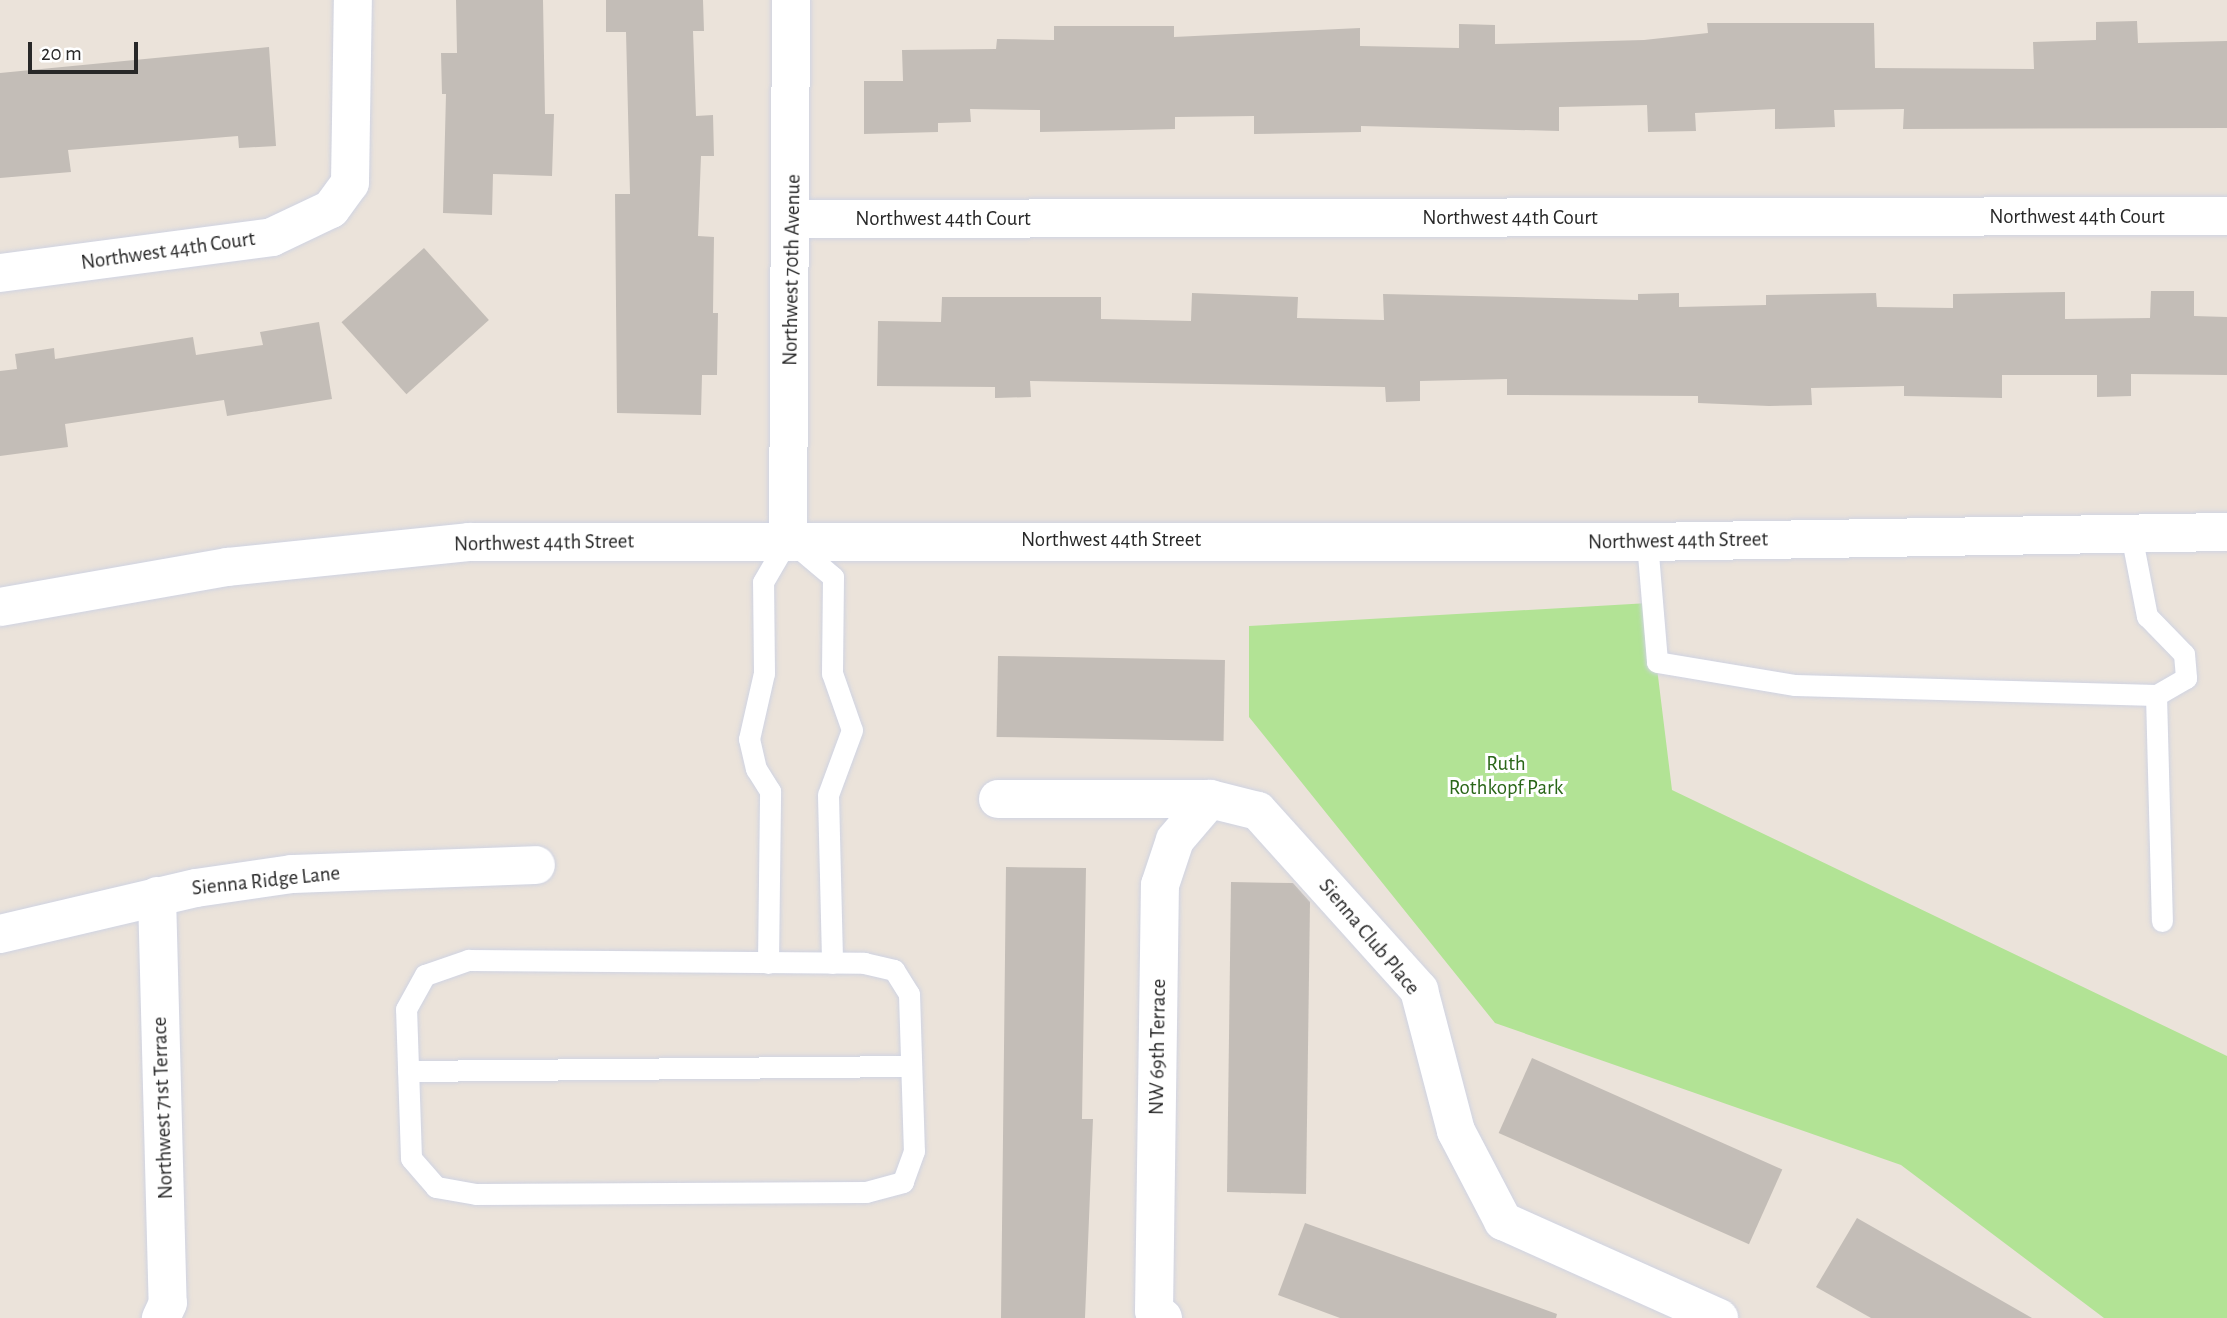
<!DOCTYPE html>
<style>
body{margin:0}
#map{position:relative;width:2227px;height:1318px;overflow:hidden;background:#ebe3da;font-family:"Alegreya Sans",sans-serif}
div>[style]{position:absolute}
[style*='--x']{left:calc(var(--x)*1px);top:calc(var(--y)*1px);width:calc(var(--w)*1px);rotate:calc(var(--a)*1deg)}
.green>*{inset:0;background:#b2e395}
.building>*{inset:0;background:#c3bdb7;transform-origin:0 0}
.roads{filter:drop-shadow(0 0 2px #cfd3e2) drop-shadow(0 0 2px #cfd3e2)}
.service>*{height:21px;margin:-10.5px;padding:0 10.5px;transform-origin:10.5px;border-radius:10.5px;background:#fff}
.minor>*{height:38px;margin:-19px;padding:0 19px;transform-origin:19px;border-radius:19px;background:#fff}
.tertiary>*{height:38px;margin:-19px;padding:0 19px;transform-origin:19px;border-radius:19px;background:#fff}
span{translate:-50% -50%;white-space:nowrap;text-align:center;line-height:1.15;-webkit-text-stroke:6px #fff;paint-order:stroke}
.street-label{font-size:21px;color:#282828}
.park-label{font-size:21px;color:#2a6618}
.scale{position:absolute;left:28px;top:42px;width:110px;height:32px;box-sizing:border-box;border:4px solid #282828;border-top:0;padding-left:9px;font-size:21px;line-height:24px;white-space:nowrap;color:#282828;-webkit-text-stroke:5px #fff;paint-order:stroke}
</style>
<div id="map">
<div class="green">
<i style="clip-path:polygon(1649px 603px,1672px 790px,2227px 1056px,2227px 1318px,2104px 1318px,1901px 1165px,1495px 1023px,1249px 717px,1249px 626px)"></i>
</div>
<div class="building">
<i style="clip-path:polygon(456px 0,543px 0,545px 114px,554px 114px,552px 176px,493px 174px,492px 215px,443px 213px,446px 94px,442px 94px,441px 53px,457px 53px)"></i>
<i style="clip-path:polygon(606px 0,703px 0,704px 31px,693px 31px,696px 116px,713px 115px,714px 156px,701px 156px,698px 236px,714px 237px,713px 313px,718px 313px,717px 375px,702px 375px,701px 415px,617px 413px,615px 194px,630px 194px,626px 32px,606px 32px)"></i>
<i style="clip-path:polygon(2137px 21px,2138px 43px,2227px 41px,2227px 128px,1903px 129px,1904px 109px,1834px 110px,1835px 127px,1775px 129px,1775px 109px,1695px 113px,1696px 131px,1648px 132px,1647px 105px,1559px 107px,1559px 131px,1361px 126px,1361px 132px,1254px 134px,1254px 116px,1175px 117px,1175px 129px,1040px 132px,1040px 110px,970px 109px,971px 122px,938px 123px,938px 132px,864px 134px,864px 81px,903px 81px,902px 50px,996px 49px,997px 39px,1054px 40px,1054px 26px,1174px 26px,1174px 37px,1360px 28px,1360px 46px,1459px 48px,1459px 24px,1495px 25px,1495px 44px,1644px 40px,1708px 33px,1707px 23px,1874px 23px,1875px 68px,2034px 69px,2033px 42px,2096px 40px,2096px 22px)"></i>
<i style="clip-path:polygon(269px 47px,276px 146px,239px 148px,238px 136px,68px 150px,71px 172px,0 178px,0 73px)"></i>
<i style="left:424px;top:248px;width:97px;height:111px;rotate:48deg"></i>
<i style="clip-path:polygon(2151px 291px,2194px 291px,2194px 316px,2227px 317px,2227px 375px,2131px 374px,2131px 396px,2097px 397px,2097px 375px,2002px 375px,2002px 398px,1904px 396px,1904px 386px,1811px 388px,1812px 405px,1769px 406px,1698px 403px,1698px 396px,1507px 395px,1507px 379px,1420px 381px,1420px 401px,1386px 402px,1385px 387px,1030px 381px,1031px 397px,995px 398px,995px 387px,877px 386px,878px 321px,941px 322px,942px 297px,1101px 297px,1101px 319px,1191px 321px,1192px 293px,1298px 297px,1297px 318px,1384px 320px,1383px 294px,1638px 300px,1638px 294px,1679px 293px,1679px 307px,1766px 305px,1766px 295px,1876px 293px,1877px 307px,1953px 308px,1953px 294px,2065px 292px,2065px 319px,2150px 318px)"></i>
<i style="clip-path:polygon(319px 322px,332px 399px,227px 416px,224px 400px,65px 424px,68px 447px,0 456px,0 371px,17px 369px,15px 354px,54px 348px,55px 359px,193px 337px,196px 355px,263px 345px,260px 332px)"></i>
<i style="left:998px;top:656px;width:227px;height:81px;rotate:1deg"></i>
<i style="clip-path:polygon(1006px 867px,1086px 868px,1082px 1119px,1093px 1119px,1085px 1318px,1001px 1318px)"></i>
<i style="clip-path:polygon(1231px 882px,1293px 883px,1310px 902px,1306px 1194px,1227px 1192px)"></i>
<i style="left:1532px;top:1058px;width:274px;height:82px;rotate:24deg"></i>
<i style="clip-path:polygon(1857px 1218px,2032px 1318px,1871px 1318px,1816px 1287px)"></i>
<i style="clip-path:polygon(1305px 1223px,1557px 1314px,1556px 1318px,1340px 1318px,1278px 1295px)"></i>
</div>
<div class="roads">
<div class="service">
<i style="--x:2131;--y:534;--w:84;--a:79"></i>
<i style="--x:2147;--y:616;--w:53;--a:45.8"></i>
<i style="--x:2184;--y:654;--w:24;--a:85"></i>
<i style="--x:2186;--y:678;--w:34;--a:150"></i>
<i style="--x:1647;--y:542;--w:120;--a:85.2"></i>
<i style="--x:1657;--y:662;--w:140;--a:9.5"></i>
<i style="--x:1795;--y:685;--w:361;--a:1.6"></i>
<i style="--x:2156;--y:695;--w:226;--a:88.5"></i>
<i style="--x:468;--y:960;--w:396;--a:0.4"></i>
<i style="--x:864;--y:963;--w:31;--a:13"></i>
<i style="--x:894;--y:970;--w:28;--a:58"></i>
<i style="--x:909;--y:994;--w:157;--a:88.2"></i>
<i style="--x:914;--y:1151;--w:33;--a:110"></i>
<i style="--x:903;--y:1182;--w:38;--a:165"></i>
<i style="--x:866;--y:1192;--w:390;--a:179.7"></i>
<i style="--x:476;--y:1194;--w:41;--a:-170.1"></i>
<i style="--x:436;--y:1187;--w:38;--a:-131"></i>
<i style="--x:411;--y:1158;--w:149;--a:-91.9"></i>
<i style="--x:406;--y:1009;--w:39;--a:-61"></i>
<i style="--x:425;--y:975;--w:46;--a:-19.2"></i>
<i style="--x:768;--y:963;--w:172;--a:-89.3"></i>
<i style="--x:770;--y:791;--w:26;--a:-122"></i>
<i style="--x:756;--y:769;--w:31;--a:-103"></i>
<i style="--x:749;--y:739;--w:68;--a:-77.2"></i>
<i style="--x:764;--y:673;--w:91;--a:-90.6"></i>
<i style="--x:763;--y:582;--w:50;--a:-59.8"></i>
<i style="--x:788;--y:539;--w:59;--a:40.2"></i>
<i style="--x:833;--y:577;--w:96;--a:90.6"></i>
<i style="--x:832;--y:673;--w:60;--a:70.7"></i>
<i style="--x:852;--y:730;--w:69;--a:110.3"></i>
<i style="--x:828;--y:795;--w:168;--a:88.6"></i>
<i style="--x:408;--y:1071;--w:502;--a:-0.57"></i>
</div>
<div class="minor">
<i style="--x:793;--y:219;--w:1434;--a:-0.12"></i>
<i style="--x:0;--y:273;--w:274;--a:-7.5"></i>
<i style="--x:272;--y:237;--w:65;--a:-25.4"></i>
<i style="--x:331;--y:209;--w:32;--a:-54"></i>
<i style="--x:350;--y:183;--w:183;--a:-89.1"></i>
<i style="--x:788;--y:539;--w:539;--a:-89.68"></i>
<i style="--x:998;--y:799;--w:212;--a:0"></i>
<i style="--x:1210;--y:799;--w:49;--a:14"></i>
<i style="--x:1258;--y:811;--w:241;--a:48"></i>
<i style="--x:1419;--y:990;--w:146;--a:75.3"></i>
<i style="--x:1456;--y:1131;--w:102;--a:62.4"></i>
<i style="--x:1503;--y:1221;--w:237;--a:24.2"></i>
<i style="--x:157;--y:896;--w:407;--a:88.5"></i>
<i style="--x:168;--y:1303;--w:17;--a:115"></i>
<i style="--x:0;--y:934;--w:201;--a:-13.2"></i>
<i style="--x:196;--y:888;--w:97;--a:-8.3"></i>
<i style="--x:292;--y:874;--w:244;--a:-2.1"></i>
<i style="--x:1163;--y:1318;--w:11;--a:-142"></i>
<i style="--x:1154;--y:1311;--w:426;--a:-89.2"></i>
<i style="--x:1160;--y:885;--w:47;--a:-71.6"></i>
<i style="--x:1175;--y:840;--w:54;--a:-49.5"></i>
</div>
<div class="tertiary">
<i style="--x:0;--y:607;--w:231;--a:-10"></i>
<i style="--x:228;--y:567;--w:242;--a:-5.9"></i>
<i style="--x:469;--y:542;--w:1178;--a:0"></i>
<i style="--x:1647;--y:542;--w:580;--a:-0.99"></i>
</div>
</div>
<div class="street-label">
<span style="left:2077px;top:217px">Northwest 44th Court</span>
<span style="left:1510px;top:218px">Northwest 44th Court</span>
<span style="left:943px;top:219px">Northwest 44th Court</span>
<span style="left:168px;top:251px;rotate:-8deg">Northwest 44th Court</span>
<span style="left:792px;top:270px;rotate:-89deg">Northwest 70th Avenue</span>
<span style="left:1111px;top:540px">Northwest 44th Street</span>
<span style="left:1678px;top:541px;rotate:-1deg">Northwest 44th Street</span>
<span style="left:544px;top:543px;rotate:-1deg">Northwest 44th Street</span>
<span style="left:266px;top:881px;rotate:-6deg">Sienna Ridge Lane</span>
<span style="left:1369px;top:937px;rotate:50deg">Sienna Club Place</span>
<span style="left:1158px;top:1047px;rotate:-89deg">NW 69th Terrace</span>
<span style="left:163px;top:1108px;rotate:-92deg">Northwest 71st Terrace</span>
</div>
<div class="park-label">
<span style="left:1506px;top:776px">Ruth<br>Rothkopf Park</span>
</div>
<div class="scale">20 m</div>
</div>
